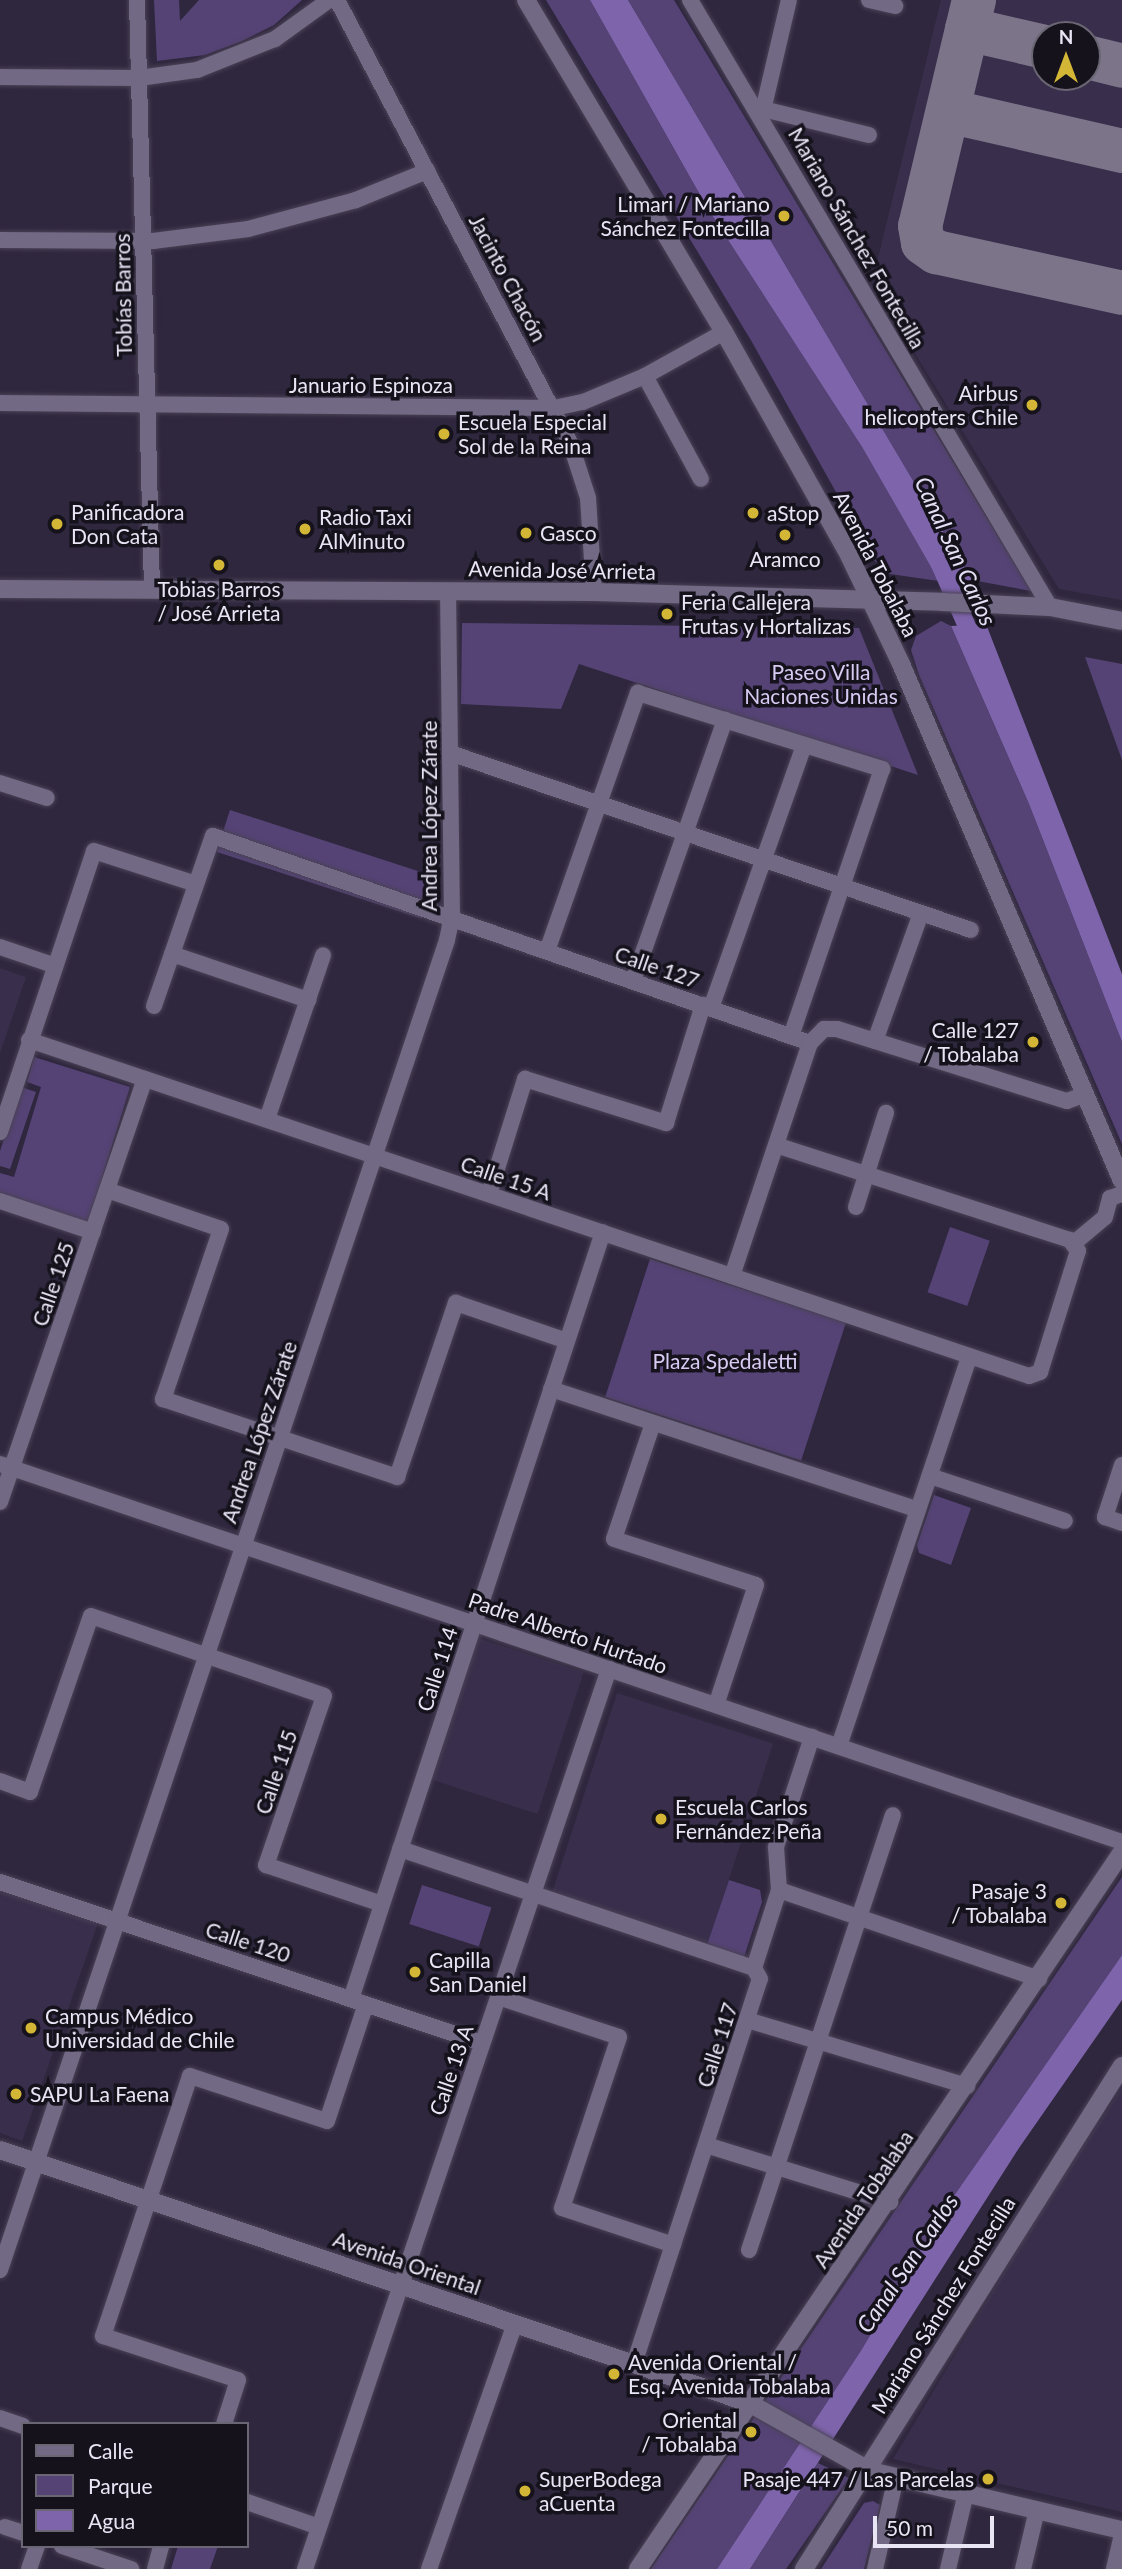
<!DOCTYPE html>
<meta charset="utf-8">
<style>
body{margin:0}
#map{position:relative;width:1122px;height:2569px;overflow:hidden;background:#2f273e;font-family:Lato,sans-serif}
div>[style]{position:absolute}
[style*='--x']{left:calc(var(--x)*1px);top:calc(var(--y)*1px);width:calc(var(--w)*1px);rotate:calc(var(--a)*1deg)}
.built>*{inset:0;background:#392f4c;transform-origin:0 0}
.green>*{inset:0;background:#554376;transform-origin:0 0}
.water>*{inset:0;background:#7e64ab}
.canal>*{height:18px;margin:-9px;padding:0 9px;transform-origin:9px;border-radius:9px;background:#7e64ab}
.taxiway>*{height:44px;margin:-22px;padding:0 22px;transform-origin:22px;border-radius:22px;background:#7c758a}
.roads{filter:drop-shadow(0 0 2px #4a4256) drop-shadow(0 0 2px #4a4256)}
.minor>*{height:16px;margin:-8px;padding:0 8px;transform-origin:8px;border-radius:8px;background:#726984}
.tertiary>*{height:18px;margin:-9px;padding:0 9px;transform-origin:9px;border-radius:9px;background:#726984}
.secondary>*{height:18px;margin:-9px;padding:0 9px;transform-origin:9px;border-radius:9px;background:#726984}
.dots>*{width:19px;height:19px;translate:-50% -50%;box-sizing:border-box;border:4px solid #15121c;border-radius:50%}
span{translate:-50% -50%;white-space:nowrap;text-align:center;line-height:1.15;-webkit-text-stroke:7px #15121c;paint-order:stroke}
.poi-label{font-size:21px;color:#eae5f5}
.right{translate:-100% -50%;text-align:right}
.left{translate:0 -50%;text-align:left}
.street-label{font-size:21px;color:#eae5f5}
.park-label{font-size:21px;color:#d8cbf3}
.water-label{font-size:23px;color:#e5dff4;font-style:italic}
.legend{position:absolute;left:21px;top:2422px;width:228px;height:126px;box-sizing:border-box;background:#15121c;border:2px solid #6a6673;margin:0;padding:9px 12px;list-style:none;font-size:21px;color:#eae5f5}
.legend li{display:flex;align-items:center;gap:14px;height:35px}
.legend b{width:35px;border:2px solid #6a6673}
.north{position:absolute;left:1031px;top:21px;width:70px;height:70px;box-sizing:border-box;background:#15121c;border:2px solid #6a6673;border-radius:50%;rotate:0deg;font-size:19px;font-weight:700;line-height:28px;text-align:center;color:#eae5f5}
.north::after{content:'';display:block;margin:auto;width:24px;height:32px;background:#d3b635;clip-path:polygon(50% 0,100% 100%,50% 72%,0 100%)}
.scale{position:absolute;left:873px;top:2516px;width:121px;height:32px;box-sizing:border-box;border:4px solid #eae5f5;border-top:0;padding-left:9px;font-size:21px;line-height:24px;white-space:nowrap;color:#eae5f5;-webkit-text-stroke:5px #15121c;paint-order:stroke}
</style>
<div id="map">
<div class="built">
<i style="clip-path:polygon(evenodd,941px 0,1122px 0,1122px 600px,1059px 589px,872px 283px,941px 0,1087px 35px,1087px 77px,1045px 77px,1045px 35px,1087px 35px)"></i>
<i style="clip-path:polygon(0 968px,26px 977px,0 1053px)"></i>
<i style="left:478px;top:1638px;width:111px;height:149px;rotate:18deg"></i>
<i style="left:617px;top:1693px;width:164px;height:212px;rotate:18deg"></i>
<i style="clip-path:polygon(0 1889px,98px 1923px,22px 2141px,0 2133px)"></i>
<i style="clip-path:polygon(1122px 2088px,1122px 2512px,893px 2459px,1049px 2197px)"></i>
</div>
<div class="green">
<i style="clip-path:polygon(154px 0,179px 0,180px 21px,199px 0,302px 0,274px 25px,242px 41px,205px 55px,157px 61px)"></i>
<i style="clip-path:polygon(546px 0,590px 0,708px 209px,862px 447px,939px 581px,890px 574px,874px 560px,752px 342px)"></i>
<i style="clip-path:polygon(628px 0,674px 0,1031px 591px,972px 580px)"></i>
<i style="clip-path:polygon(941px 621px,951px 626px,1029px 804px,1122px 1042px,1122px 1144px,919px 675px,911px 650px,916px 636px)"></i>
<i style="clip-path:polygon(462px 623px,859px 628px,918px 775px,579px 664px,561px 709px,461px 704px)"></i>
<i style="clip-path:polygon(1085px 657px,1122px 664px,1122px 760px)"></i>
<i style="left:230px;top:810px;width:216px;height:44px;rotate:18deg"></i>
<i style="clip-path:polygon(34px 1057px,130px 1087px,88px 1223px,0 1195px,0 1173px,14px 1177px,41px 1087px,27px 1082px)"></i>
<i style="clip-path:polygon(21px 1087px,36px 1092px,10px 1169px,0 1166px,0 1151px)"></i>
<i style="left:950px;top:1227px;width:42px;height:69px;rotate:19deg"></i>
<i style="left:650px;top:1259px;width:206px;height:145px;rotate:18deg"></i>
<i style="clip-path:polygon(934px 1495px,971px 1508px,951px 1565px,919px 1553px,917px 1545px)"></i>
<i style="clip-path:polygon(1122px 1877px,1122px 1955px,944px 2210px,862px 2349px,717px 2569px,651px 2569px)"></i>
<i style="clip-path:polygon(729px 1880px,760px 1890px,762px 1902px,744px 1957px,707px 1945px)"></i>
<i style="left:422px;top:1885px;width:73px;height:41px;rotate:18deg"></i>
<i style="clip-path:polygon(818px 2463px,849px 2478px,786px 2569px,750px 2569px)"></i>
<i style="clip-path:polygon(873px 2501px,880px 2505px,864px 2569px,821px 2569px,864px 2503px)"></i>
<i style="clip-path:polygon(178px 2546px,218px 2546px,210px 2569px,171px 2569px)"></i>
</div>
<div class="water">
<i style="clip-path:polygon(590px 0,628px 0,972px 580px,939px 581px,862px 447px,708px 209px)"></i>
<i style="clip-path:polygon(986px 624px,1122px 974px,1122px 1042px,1029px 804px,951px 626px)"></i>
<i style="clip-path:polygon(1122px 1955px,1122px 2000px,1019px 2148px,750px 2569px,717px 2569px,862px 2349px,944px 2210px)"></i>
</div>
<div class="canal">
<i style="--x:938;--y:560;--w:95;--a:66.4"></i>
</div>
<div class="taxiway">
<i style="--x:974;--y:0;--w:232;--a:103.4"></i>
<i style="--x:920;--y:226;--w:17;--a:80"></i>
<i style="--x:923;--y:243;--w:16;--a:35"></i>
<i style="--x:936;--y:252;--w:190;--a:12.4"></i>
<i style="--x:967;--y:29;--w:80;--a:13"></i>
<i style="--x:1087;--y:57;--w:36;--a:14"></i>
<i style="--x:948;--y:111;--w:179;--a:12.9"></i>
</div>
<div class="roads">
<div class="minor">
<i style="--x:137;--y:0;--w:590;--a:88.54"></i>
<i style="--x:337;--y:0;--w:503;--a:62.26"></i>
<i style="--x:571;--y:445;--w:56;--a:72.2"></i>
<i style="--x:588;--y:498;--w:94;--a:86.3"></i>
<i style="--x:690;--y:0;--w:706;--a:59.33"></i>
<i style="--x:869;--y:0;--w:27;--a:13"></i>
<i style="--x:0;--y:77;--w:139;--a:0.4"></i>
<i style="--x:139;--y:78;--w:59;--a:-7.9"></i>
<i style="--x:197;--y:70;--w:84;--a:-21.7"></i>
<i style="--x:275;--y:39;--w:67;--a:-35.8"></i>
<i style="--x:763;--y:109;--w:109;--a:13.8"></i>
<i style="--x:761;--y:119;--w:122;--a:-76.8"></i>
<i style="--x:0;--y:240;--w:153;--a:0.4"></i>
<i style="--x:153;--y:241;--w:96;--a:-7.2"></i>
<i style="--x:248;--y:229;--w:112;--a:-15"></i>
<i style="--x:356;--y:200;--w:77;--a:-22.2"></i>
<i style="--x:645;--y:376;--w:117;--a:61.5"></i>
<i style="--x:0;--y:403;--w:554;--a:0.52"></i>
<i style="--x:554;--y:408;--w:30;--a:-12"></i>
<i style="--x:583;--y:402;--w:67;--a:-22.8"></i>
<i style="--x:645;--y:376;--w:90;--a:-29.1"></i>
<i style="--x:450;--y:753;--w:550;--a:18.76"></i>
<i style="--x:0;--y:783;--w:49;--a:17.7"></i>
<i style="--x:0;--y:947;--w:56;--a:18.8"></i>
<i style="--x:547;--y:951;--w:274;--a:-70.6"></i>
<i style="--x:638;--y:693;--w:256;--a:17.3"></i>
<i style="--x:882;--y:769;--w:282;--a:108.8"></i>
<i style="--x:172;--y:954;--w:144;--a:18.7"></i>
<i style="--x:633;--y:981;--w:277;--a:-70.6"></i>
<i style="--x:154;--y:1006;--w:180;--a:-70.9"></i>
<i style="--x:213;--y:836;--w:632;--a:19.12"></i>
<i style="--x:711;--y:1008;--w:279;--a:-70.5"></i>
<i style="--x:29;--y:1040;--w:1055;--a:18.57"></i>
<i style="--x:1029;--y:1376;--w:12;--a:-20"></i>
<i style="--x:1040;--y:1372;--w:127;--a:-72.6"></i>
<i style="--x:1078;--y:1251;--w:14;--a:-126"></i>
<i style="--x:1070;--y:1240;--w:309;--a:-162.1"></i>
<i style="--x:875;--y:1041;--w:136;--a:-70.2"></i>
<i style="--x:267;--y:1119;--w:173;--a:-71.1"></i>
<i style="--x:0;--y:1132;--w:296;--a:-71.5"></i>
<i style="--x:94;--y:851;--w:107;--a:17.9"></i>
<i style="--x:107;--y:1190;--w:120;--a:18.9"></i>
<i style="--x:221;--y:1229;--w:180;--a:108.8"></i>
<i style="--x:163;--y:1399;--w:247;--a:18.4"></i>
<i style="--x:397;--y:1477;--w:184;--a:-71.3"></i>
<i style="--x:456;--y:1303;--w:117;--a:18.9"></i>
<i style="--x:489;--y:1194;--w:121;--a:-72.6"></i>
<i style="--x:525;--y:1079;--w:148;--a:17.3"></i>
<i style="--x:666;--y:1123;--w:124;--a:-72.6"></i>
<i style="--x:0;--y:1201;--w:98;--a:18.4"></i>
<i style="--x:856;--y:1207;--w:99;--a:-72.3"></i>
<i style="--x:1074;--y:1243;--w:40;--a:-40"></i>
<i style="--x:1105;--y:1217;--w:20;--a:-75"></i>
<i style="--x:1110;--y:1198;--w:13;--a:-18"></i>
<i style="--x:732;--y:1276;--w:246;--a:-71.5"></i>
<i style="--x:810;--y:1043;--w:20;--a:-45"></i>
<i style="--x:824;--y:1029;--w:13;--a:0"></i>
<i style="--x:837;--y:1029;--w:241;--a:17.4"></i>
<i style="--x:1067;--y:1101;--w:20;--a:-20"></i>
<i style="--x:551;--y:1389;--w:386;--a:18.2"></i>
<i style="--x:653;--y:1423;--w:122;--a:108.6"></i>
<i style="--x:614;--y:1539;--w:149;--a:17.9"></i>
<i style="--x:756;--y:1585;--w:126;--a:108.4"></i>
<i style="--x:0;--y:1464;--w:1184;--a:18.62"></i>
<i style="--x:1122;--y:1465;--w:55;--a:108.1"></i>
<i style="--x:1105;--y:1517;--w:18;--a:19"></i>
<i style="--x:930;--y:1476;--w:142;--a:18.4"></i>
<i style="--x:0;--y:1502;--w:447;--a:-71.1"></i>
<i style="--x:839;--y:1746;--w:410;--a:-71.5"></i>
<i style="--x:0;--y:1781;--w:32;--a:20"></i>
<i style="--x:30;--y:1792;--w:186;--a:-70.9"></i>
<i style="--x:91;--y:1616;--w:246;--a:18.9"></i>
<i style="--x:324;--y:1696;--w:179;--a:108.9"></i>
<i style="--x:266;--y:1865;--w:122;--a:18.6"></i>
<i style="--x:400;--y:1849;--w:373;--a:18.6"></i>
<i style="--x:0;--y:1882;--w:508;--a:18.47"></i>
<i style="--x:779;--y:1890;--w:275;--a:18.9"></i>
<i style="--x:498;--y:1997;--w:127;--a:18.3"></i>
<i style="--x:619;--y:2037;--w:180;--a:108.4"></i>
<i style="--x:562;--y:2208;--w:117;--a:18.4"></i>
<i style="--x:351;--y:1999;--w:807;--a:-71.81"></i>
<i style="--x:747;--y:2020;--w:230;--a:16.7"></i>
<i style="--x:706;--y:2145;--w:193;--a:17.2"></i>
<i style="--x:749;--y:2250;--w:458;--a:-71.7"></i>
<i style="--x:0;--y:2270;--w:1403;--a:-71.42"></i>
<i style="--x:447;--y:940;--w:24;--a:-78"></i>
<i style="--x:452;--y:917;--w:326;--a:-90.7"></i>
<i style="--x:634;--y:2364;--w:405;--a:-71.9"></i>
<i style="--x:760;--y:1979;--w:13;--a:-119"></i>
<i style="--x:754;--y:1968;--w:82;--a:-72.2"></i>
<i style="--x:779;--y:1890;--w:43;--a:-94"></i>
<i style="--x:776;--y:1847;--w:116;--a:-71.9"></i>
<i style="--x:0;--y:2418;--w:24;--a:19"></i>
<i style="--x:224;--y:2424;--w:46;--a:-72.3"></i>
<i style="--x:238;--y:2380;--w:142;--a:-161.9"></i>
<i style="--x:103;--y:2336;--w:274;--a:-71.5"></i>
<i style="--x:190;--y:2076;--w:144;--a:18.2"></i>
<i style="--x:327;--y:2121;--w:123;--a:-71.6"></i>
<i style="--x:247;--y:2502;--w:76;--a:19.1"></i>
<i style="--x:5;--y:2527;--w:19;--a:18"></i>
<i style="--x:62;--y:2546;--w:73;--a:18.4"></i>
<i style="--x:29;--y:2569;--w:24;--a:-71"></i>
<i style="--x:155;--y:2569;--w:24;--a:-75"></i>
<i style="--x:305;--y:2569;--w:950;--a:-71.34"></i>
<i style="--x:429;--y:2569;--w:260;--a:-70.7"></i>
<i style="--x:875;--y:2569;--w:94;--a:-77.1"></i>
<i style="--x:948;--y:2569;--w:78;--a:-76.7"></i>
<i style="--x:1023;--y:2569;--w:61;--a:-76.7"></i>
<i style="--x:1114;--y:2569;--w:35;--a:-77"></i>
</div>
<div class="tertiary">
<i style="--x:804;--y:2569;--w:595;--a:-57.7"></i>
</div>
<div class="secondary">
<i style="--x:526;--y:0;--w:387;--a:59.2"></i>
<i style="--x:724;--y:332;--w:249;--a:60.7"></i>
<i style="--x:846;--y:549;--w:127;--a:64.4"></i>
<i style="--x:901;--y:664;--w:562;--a:66.85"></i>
<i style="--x:0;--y:589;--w:594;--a:0.29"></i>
<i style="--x:594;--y:592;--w:348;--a:1.6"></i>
<i style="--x:942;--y:602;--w:108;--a:2.7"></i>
<i style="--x:1050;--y:607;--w:73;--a:11"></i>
<i style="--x:0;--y:2150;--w:791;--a:18.66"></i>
<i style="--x:749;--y:2403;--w:139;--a:29.3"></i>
<i style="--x:870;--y:2471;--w:259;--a:13.2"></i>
<i style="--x:638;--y:2569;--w:865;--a:-55.98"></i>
</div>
</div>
<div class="dots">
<i style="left:784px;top:216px;background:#d3b635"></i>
<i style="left:1032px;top:405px;background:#d3b635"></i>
<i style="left:444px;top:434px;background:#d3b635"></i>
<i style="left:753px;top:513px;background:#d3b635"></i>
<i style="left:57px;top:524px;background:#d3b635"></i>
<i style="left:305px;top:529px;background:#d3b635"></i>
<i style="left:526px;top:533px;background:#d3b635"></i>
<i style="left:785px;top:535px;background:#d3b635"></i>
<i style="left:219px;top:565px;background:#d3b635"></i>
<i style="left:667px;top:614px;background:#d3b635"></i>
<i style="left:1033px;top:1042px;background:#d3b635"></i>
<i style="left:661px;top:1819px;background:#d3b635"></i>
<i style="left:1061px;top:1903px;background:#d3b635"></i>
<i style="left:415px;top:1972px;background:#d3b635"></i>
<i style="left:31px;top:2028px;background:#d3b635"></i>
<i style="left:16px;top:2094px;background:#d3b635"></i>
<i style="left:614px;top:2374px;background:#d3b635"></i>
<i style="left:751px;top:2432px;background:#d3b635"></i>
<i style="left:988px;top:2479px;background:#d3b635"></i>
<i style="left:525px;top:2491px;background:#d3b635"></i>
</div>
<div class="poi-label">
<span class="right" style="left:770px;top:216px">Limari / Mariano<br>Sánchez Fontecilla</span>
<span class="right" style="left:1018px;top:405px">Airbus<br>helicopters Chile</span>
<span class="left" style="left:458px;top:434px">Escuela Especial<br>Sol de la Reina</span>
<span class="left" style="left:71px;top:524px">Panificadora<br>Don Cata</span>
<span class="left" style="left:767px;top:513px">aStop</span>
<span class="left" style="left:319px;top:529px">Radio Taxi<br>AlMinuto</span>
<span class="left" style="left:540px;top:533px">Gasco</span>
<span style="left:785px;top:559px">Aramco</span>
<span style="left:219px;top:601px">Tobias Barros<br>/ José Arrieta</span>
<span class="left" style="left:681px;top:614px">Feria Callejera<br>Frutas y Hortalizas</span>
<span class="right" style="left:1019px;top:1042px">Calle 127<br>/ Tobalaba</span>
<span class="left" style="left:675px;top:1819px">Escuela Carlos<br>Fernández Peña</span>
<span class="right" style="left:1047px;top:1903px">Pasaje 3<br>/ Tobalaba</span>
<span class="left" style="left:429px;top:1972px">Capilla<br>San Daniel</span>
<span class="left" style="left:45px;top:2028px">Campus Médico<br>Universidad de Chile</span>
<span class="left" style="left:30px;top:2094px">SAPU La Faena</span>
<span class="left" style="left:628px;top:2374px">Avenida Oriental /<br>Esq. Avenida Tobalaba</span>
<span class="right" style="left:737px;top:2432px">Oriental<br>/ Tobalaba</span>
<span class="left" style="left:539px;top:2491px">SuperBodega<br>aCuenta</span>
<span class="right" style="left:974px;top:2479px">Pasaje 447 / Las Parcelas</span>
</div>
<div class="street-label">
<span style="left:857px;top:238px;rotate:60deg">Mariano Sánchez Fontecilla</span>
<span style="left:508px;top:278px;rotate:62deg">Jacinto Chacón</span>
<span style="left:123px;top:295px;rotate:-91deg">Tobías Barros</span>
<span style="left:371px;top:385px">Januario Espinoza</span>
<span style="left:876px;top:564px;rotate:63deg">Avenida Tobalaba</span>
<span style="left:562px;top:570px;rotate:1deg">Avenida José Arrieta</span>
<span style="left:429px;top:816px;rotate:-90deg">Andrea López Zárate</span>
<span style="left:657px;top:967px;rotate:19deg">Calle 127</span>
<span style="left:506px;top:1178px;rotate:19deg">Calle 15 A</span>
<span style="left:53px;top:1284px;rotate:-71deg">Calle 125</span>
<span style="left:259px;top:1432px;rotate:-71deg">Andrea López Zárate</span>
<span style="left:568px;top:1633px;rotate:19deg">Padre Alberto Hurtado</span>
<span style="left:437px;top:1669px;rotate:-72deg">Calle 114</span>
<span style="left:276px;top:1772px;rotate:-71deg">Calle 115</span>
<span style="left:248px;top:1942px;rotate:18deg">Calle 120</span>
<span style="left:717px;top:2045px;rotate:-72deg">Calle 117</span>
<span style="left:451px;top:2070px;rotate:-71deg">Calle 13 A</span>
<span style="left:863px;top:2199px;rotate:-56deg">Avenida Tobalaba</span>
<span style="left:407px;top:2263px;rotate:19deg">Avenida Oriental</span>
<span style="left:943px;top:2305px;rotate:-58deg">Mariano Sánchez Fontecilla</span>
</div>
<div class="park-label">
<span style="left:821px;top:684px">Paseo Villa<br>Naciones Unidas</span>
<span style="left:725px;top:1361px">Plaza Spedaletti</span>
</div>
<div class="water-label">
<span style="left:956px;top:551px;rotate:65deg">Canal San Carlos</span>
<span style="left:907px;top:2263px;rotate:-56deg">Canal San Carlos</span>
</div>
<ul class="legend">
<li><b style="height:9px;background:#726984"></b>Calle</li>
<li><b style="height:19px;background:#554376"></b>Parque</li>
<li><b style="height:19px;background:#7e64ab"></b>Agua</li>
</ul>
<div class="north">N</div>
<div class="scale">50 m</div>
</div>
